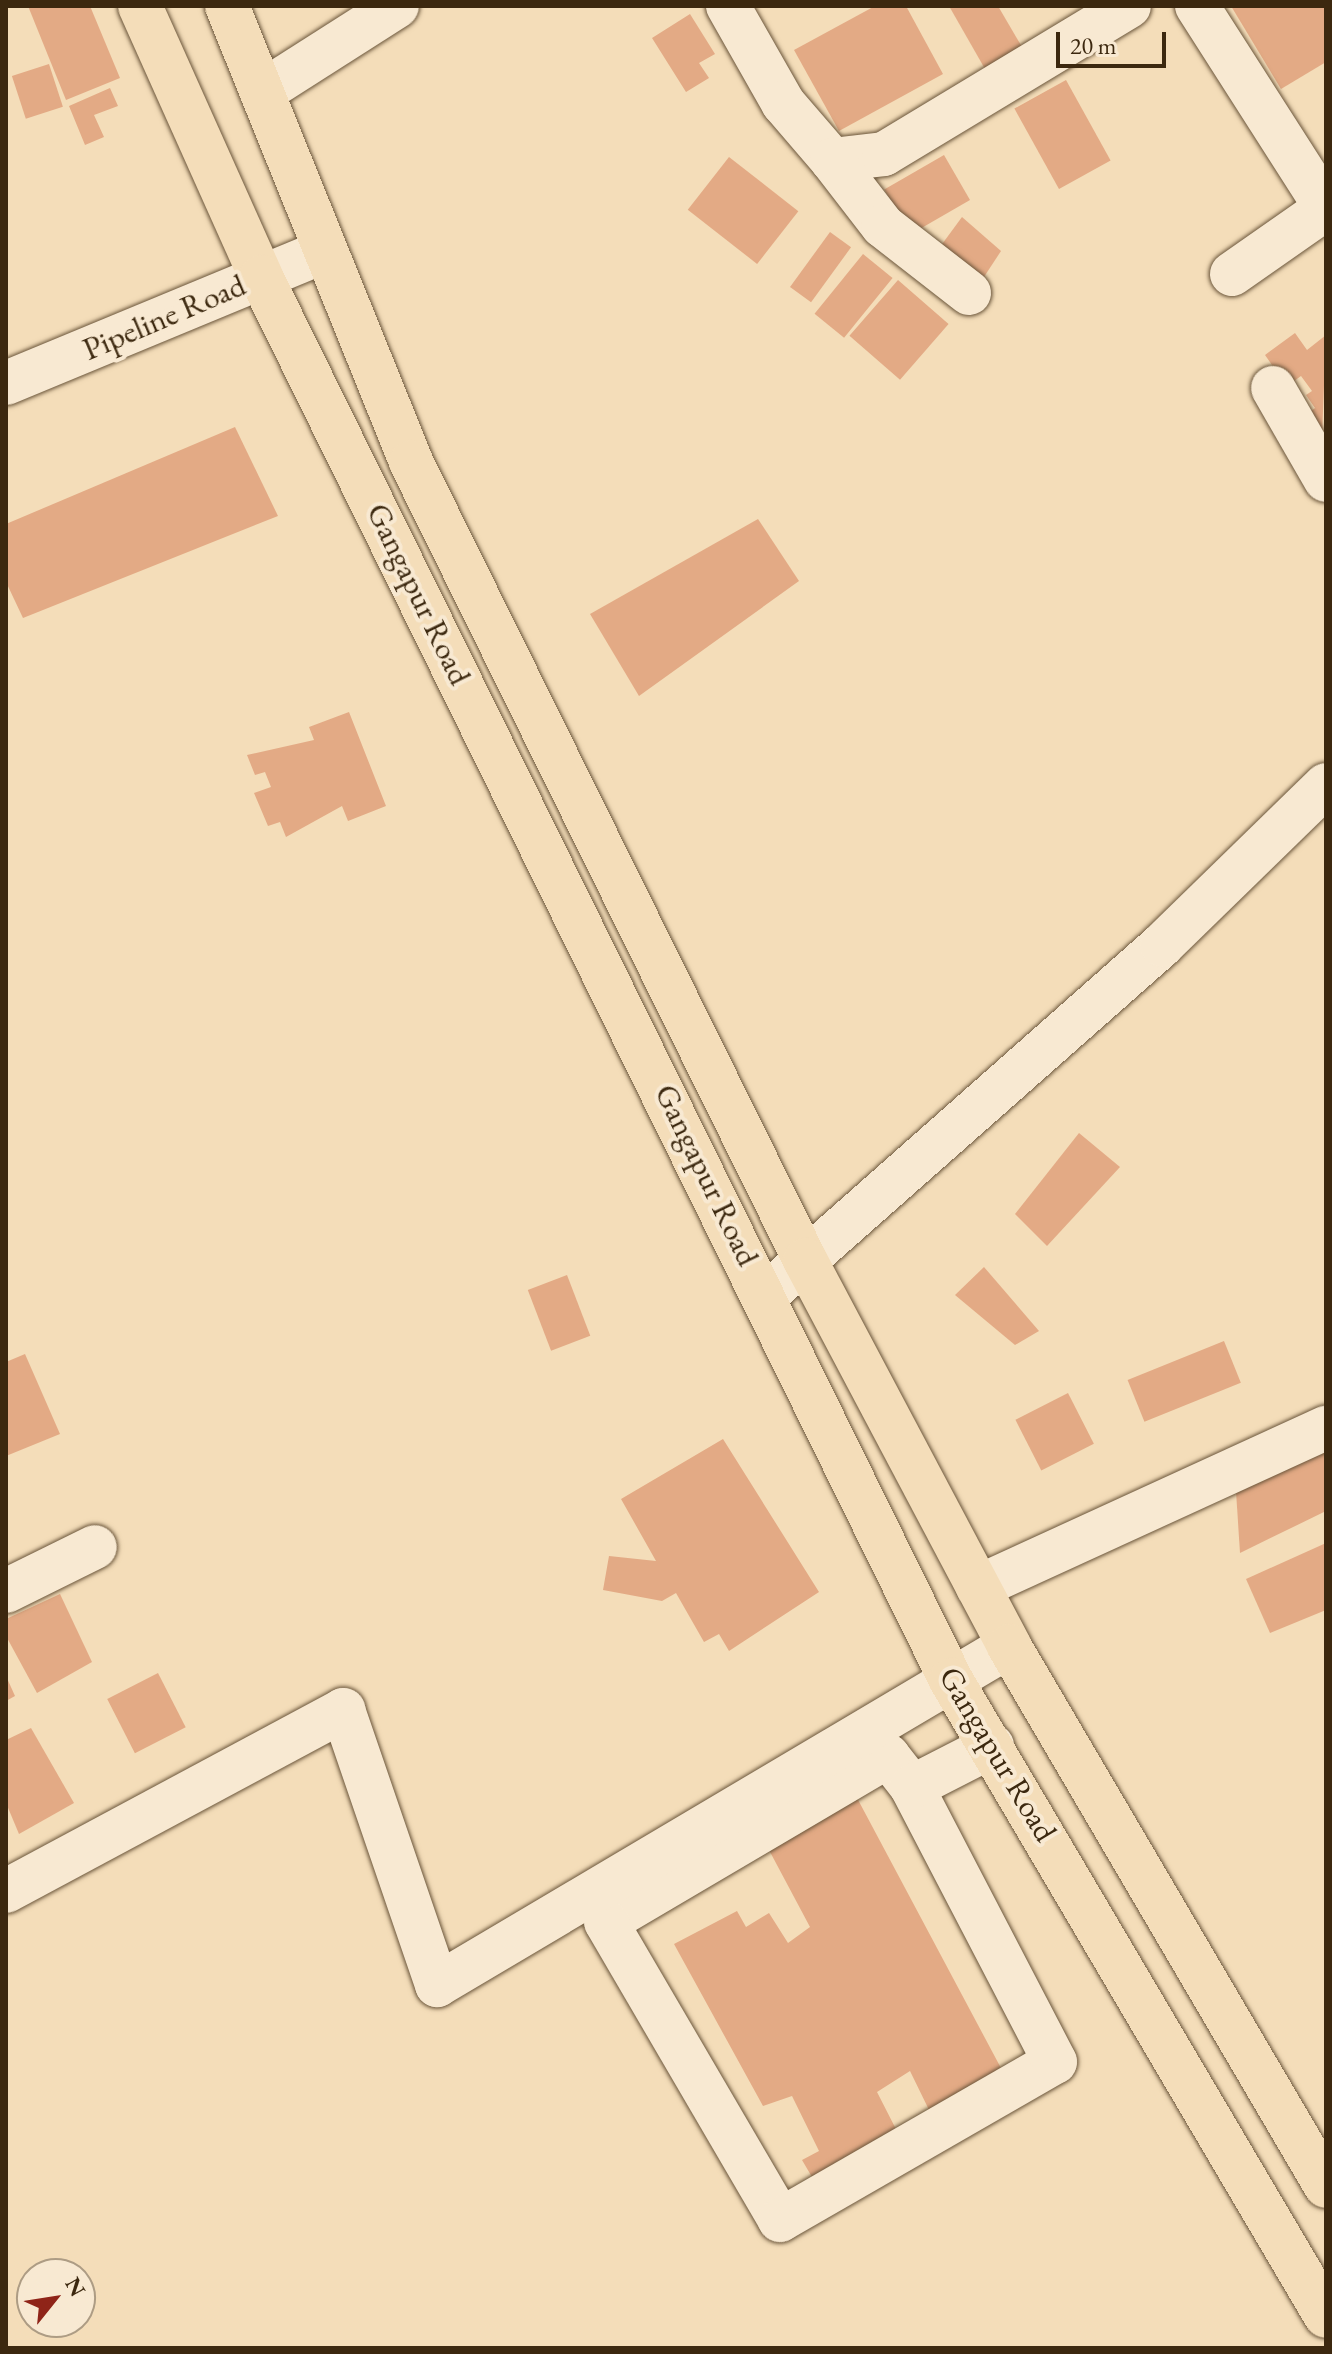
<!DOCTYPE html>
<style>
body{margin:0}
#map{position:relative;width:1332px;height:2354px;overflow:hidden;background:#f4ddb9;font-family:"EB Garamond",serif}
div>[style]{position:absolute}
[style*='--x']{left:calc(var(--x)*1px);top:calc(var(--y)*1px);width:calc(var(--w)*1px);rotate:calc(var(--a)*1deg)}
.building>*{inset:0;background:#e3aa85;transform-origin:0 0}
.roads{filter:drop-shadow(0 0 2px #6a553a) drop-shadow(0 0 2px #6a553a)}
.minor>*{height:44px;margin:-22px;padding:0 22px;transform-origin:22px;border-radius:22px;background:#f8e9d2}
.major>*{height:44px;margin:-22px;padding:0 22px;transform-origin:22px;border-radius:22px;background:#f4ddb9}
span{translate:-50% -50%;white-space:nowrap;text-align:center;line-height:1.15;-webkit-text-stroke:8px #f8e9d2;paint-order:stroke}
.street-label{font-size:32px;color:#3c280f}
.frame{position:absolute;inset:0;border:8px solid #3c280f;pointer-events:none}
.north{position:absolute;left:16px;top:2258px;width:80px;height:80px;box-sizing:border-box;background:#f8e9d2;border:2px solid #ad9c84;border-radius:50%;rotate:60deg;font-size:22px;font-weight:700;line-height:32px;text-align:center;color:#3c280f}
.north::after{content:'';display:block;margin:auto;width:28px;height:36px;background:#8f2418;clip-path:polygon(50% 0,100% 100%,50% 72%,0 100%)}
.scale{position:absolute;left:1056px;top:32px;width:110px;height:36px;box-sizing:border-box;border:4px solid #3c280f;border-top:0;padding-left:10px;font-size:24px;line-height:28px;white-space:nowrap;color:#3c280f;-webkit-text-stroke:6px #f8e9d2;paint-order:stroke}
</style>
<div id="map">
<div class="building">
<i style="clip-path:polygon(28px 6px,90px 6px,120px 78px,66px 100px)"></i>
<i style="clip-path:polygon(875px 6px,906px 6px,943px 74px,839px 131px,794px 50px)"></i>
<i style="clip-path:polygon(949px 6px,998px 6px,1022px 47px,985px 69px)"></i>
<i style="clip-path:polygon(1231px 6px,1326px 6px,1326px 62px,1281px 89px)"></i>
<i style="clip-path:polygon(690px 14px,715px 54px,699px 63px,709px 78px,686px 92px,652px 38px)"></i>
<i style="left:49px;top:64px;width:45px;height:39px;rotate:72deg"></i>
<i style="left:1066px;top:80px;width:92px;height:59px;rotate:61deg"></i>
<i style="clip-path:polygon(110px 88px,118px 106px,94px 115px,104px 137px,85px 145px,69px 106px)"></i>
<i style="left:944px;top:155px;width:52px;height:69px;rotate:60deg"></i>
<i style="left:729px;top:157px;width:88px;height:67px;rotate:38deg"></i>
<i style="clip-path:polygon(962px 217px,1001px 251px,980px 283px,937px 251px)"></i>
<i style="left:830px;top:232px;width:26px;height:68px;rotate:36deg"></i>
<i style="left:863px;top:254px;width:38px;height:77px;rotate:39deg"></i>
<i style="left:898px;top:280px;width:67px;height:74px;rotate:41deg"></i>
<i style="clip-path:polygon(1295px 333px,1307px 350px,1326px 335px,1322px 436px,1307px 414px,1315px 408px,1306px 395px,1312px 391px,1301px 376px,1294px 381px,1286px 370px,1279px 375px,1265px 355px)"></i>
<i style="clip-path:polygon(235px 427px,278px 516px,23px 618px,6px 582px,6px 524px)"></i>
<i style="clip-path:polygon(758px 519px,799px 581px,639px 696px,590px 614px)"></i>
<i style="clip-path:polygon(349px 712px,386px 806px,348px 821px,342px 806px,286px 837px,280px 822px,268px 826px,254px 793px,271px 787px,265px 772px,255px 775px,247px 755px,314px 740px,309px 727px)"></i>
<i style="clip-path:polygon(1079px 1133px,1120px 1167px,1047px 1246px,1015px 1214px)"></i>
<i style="clip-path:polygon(984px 1267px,1039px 1331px,1015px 1345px,955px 1295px)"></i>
<i style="left:567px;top:1275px;width:65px;height:42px;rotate:69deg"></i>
<i style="left:1224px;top:1341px;width:45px;height:104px;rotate:68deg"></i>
<i style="clip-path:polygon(25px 1354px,60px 1434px,6px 1456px,6px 1362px)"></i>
<i style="left:1068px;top:1393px;width:57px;height:59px;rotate:63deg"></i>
<i style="clip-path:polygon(723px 1439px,819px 1592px,729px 1651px,719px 1634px,704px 1642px,676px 1593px,662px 1601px,603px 1590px,609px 1556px,656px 1561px,621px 1499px)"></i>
<i style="clip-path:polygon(1326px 1444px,1326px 1511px,1240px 1553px,1236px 1491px)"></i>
<i style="clip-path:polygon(1326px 1543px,1326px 1610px,1270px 1633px,1246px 1579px)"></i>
<i style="clip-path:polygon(60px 1594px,92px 1662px,37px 1693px,6px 1636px,6px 1619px)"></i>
<i style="left:158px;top:1673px;width:61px;height:57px;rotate:63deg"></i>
<i style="clip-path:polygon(6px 1676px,15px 1696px,6px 1701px)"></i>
<i style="clip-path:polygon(31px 1728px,74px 1803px,19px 1834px,6px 1803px,6px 1740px)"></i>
<i style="clip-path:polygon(856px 1796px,1002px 2070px,931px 2114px,910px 2071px,877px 2092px,901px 2139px,819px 2189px,802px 2160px,819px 2151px,792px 2096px,763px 2106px,674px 1944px,737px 1911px,746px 1927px,769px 1913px,788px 1943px,810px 1927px,769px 1850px)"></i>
</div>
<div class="roads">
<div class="minor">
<i style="--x:728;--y:6;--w:112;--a:60.4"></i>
<i style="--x:783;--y:103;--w:75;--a:49.3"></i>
<i style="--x:832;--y:160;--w:52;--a:-6.6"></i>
<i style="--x:884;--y:154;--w:286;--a:-31.1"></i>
<i style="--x:1197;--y:6;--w:240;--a:57.4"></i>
<i style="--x:262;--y:92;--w:160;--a:-32.5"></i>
<i style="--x:832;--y:160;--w:83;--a:52.3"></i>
<i style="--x:883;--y:226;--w:109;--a:37.9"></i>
<i style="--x:1232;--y:274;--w:110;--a:-35"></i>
<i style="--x:6;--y:383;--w:342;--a:-22.5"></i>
<i style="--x:1273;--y:388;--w:106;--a:60.1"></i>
<i style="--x:767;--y:1294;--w:527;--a:-41.46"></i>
<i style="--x:1162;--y:945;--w:229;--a:-44.3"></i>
<i style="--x:978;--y:1587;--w:383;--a:-24.6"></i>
<i style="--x:6;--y:1591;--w:99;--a:-26.3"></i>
<i style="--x:912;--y:1787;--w:39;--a:-128"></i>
<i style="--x:888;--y:1756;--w:327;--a:149.5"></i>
<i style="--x:606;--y:1922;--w:345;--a:59.7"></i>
<i style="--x:780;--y:2220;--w:317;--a:-29.9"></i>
<i style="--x:1055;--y:2062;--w:310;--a:-117.5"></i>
<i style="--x:912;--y:1787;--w:90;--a:-27.1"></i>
<i style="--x:6;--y:1891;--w:383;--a:-28.2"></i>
<i style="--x:343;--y:1710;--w:291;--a:71.1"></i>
<i style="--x:437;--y:1985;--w:665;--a:-30.65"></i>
</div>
<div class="major">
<i style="--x:140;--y:6;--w:297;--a:65.9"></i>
<i style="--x:261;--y:277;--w:1563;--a:63.81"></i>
<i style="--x:951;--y:1680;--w:738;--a:59.48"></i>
<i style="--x:227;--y:6;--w:492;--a:68"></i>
<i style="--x:411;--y:462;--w:890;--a:63.72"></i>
<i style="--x:805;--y:1260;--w:437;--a:62.1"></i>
<i style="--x:1009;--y:1646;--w:626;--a:59.59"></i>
</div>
</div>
<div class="street-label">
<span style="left:164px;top:317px;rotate:-23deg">Pipeline Road</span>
<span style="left:419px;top:594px;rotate:64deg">Gangapur Road</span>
<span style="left:707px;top:1175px;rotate:64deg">Gangapur Road</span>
<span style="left:998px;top:1754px;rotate:59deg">Gangapur Road</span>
</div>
<div class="frame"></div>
<div class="north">N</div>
<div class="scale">20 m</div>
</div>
